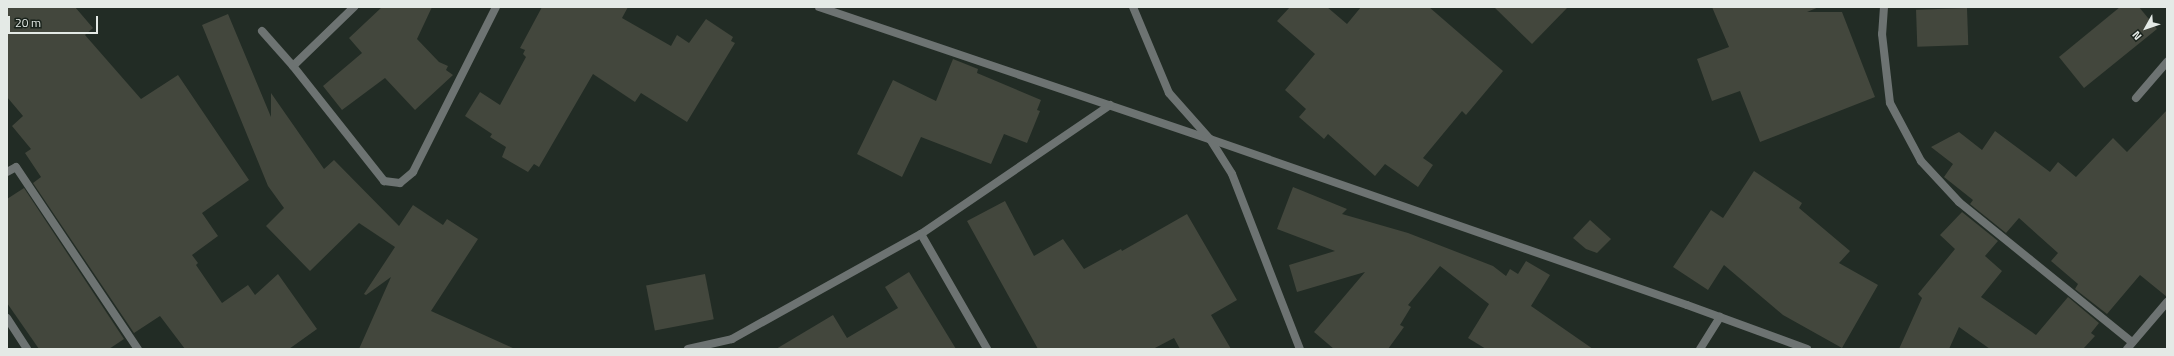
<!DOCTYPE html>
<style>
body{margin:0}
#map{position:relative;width:2174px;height:356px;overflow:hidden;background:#222c25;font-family:"Titillium Web",sans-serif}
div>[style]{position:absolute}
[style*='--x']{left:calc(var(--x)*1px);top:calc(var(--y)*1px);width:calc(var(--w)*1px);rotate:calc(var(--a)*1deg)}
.building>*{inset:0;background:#43473d;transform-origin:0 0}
.service>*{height:8px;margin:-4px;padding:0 4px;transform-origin:4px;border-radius:4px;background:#6d7372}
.minor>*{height:8px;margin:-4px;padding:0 4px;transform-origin:4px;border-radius:4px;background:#6d7372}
span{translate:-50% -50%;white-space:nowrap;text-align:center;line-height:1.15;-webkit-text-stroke:3px #19221b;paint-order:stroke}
.frame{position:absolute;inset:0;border:8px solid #e4eae6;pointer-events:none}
.north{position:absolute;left:2126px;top:8px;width:40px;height:40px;-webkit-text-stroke:3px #19221b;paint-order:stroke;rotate:230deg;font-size:11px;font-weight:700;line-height:16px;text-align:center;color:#e4eae6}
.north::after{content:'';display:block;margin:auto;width:14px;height:18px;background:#e4eae6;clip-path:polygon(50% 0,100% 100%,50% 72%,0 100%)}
.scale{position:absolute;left:8px;top:16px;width:90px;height:18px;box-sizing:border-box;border:2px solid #e4eae6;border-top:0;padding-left:5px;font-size:12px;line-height:14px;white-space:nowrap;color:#e4eae6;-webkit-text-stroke:3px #19221b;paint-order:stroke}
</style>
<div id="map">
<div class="building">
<i style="clip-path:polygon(7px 7px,75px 7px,93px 28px,85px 35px,141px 99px,178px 75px,249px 180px,202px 213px,218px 236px,192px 255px,198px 263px,196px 265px,222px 303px,248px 285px,255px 295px,278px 274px,317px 329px,289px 349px,185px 349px,160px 316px,134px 333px,33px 183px,41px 177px,25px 153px,31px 149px,12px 126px,23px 116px,7px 97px)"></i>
<i style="clip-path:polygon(382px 7px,432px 7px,417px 39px,439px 62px,448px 66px,446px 70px,453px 75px,415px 110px,385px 78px,342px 110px,323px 86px,362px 53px,349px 38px)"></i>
<i style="clip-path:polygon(542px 7px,628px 7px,622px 18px,671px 46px,677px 35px,689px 43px,706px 19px,733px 37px,731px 41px,735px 43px,687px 122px,641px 93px,635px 102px,593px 74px,539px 167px,534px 164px,528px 172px,502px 157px,506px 147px,490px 137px,492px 134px,465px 116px,480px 92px,500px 105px,526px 57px,523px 54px,525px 50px,520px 48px)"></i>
<i style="clip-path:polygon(1290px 7px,1327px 7px,1347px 24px,1361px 7px,1429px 7px,1503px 71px,1466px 115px,1462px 111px,1423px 158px,1433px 165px,1418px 187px,1385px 164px,1375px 176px,1328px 134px,1324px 139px,1299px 117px,1306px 109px,1285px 90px,1315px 54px,1277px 21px)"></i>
<i style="clip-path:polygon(1494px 7px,1568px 7px,1532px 44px)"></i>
<i style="clip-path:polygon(1712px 7px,1819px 7px,1807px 12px,1842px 12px,1875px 97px,1760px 142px,1740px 91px,1712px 101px,1697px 59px,1729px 47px)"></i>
<i style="clip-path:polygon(2120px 7px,2139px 7px,2157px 29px,2084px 88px,2059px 57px)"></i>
<i style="left:1967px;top:8px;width:37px;height:51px;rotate:88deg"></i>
<i style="clip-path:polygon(228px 14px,271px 117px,271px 93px,324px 169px,334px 160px,399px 226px,413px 205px,443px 225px,447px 219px,478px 239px,431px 311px,515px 349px,359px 349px,391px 277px,366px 295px,364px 294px,395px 247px,359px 223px,310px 271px,266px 226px,284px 208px,268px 186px,202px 25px)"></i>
<i style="clip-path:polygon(953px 59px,978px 69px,977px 73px,1041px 100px,1037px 110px,1040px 111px,1027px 143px,1004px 134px,991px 164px,921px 137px,902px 177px,857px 154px,893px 80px,936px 101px)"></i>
<i style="clip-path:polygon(2167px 110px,2167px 297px,2140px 275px,2107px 314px,2075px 289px,2078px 284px,2051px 261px,2058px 253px,2019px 218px,2006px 233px,1970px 204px,1973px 200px,1944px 177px,1953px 164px,1931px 147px,1959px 132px,1982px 150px,1995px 131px,2050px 172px,2058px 162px,2076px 177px,2113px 138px,2127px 152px)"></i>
<i style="clip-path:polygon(1754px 171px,1802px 203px,1799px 208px,1850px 251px,1839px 263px,1878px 285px,1842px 348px,1783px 315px,1724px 265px,1708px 290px,1673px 267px,1711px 210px,1723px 218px)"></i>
<i style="clip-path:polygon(1293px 187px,1347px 209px,1342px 214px,1408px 233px,1493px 266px,1506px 276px,1510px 269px,1518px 274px,1526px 261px,1550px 275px,1531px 306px,1593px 349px,1486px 349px,1468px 338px,1489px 304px,1440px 266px,1408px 305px,1411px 307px,1400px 325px,1404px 327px,1388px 349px,1334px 349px,1314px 332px,1365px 272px,1297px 292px,1289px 265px,1335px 251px,1277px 229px)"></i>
<i style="clip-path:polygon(24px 188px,124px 339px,109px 349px,39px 349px,7px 303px,7px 199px)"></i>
<i style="clip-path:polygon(1005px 201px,1034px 256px,1063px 239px,1084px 269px,1121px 249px,1122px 251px,1187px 214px,1237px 300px,1211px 315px,1231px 349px,1180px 349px,1174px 338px,1153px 349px,1038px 349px,967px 221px)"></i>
<i style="clip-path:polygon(1962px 212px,1998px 241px,1985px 256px,2002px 271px,1981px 297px,2036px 335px,2068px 297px,2099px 323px,2091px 333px,2095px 336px,2083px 349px,1990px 349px,1959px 327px,1949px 349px,1899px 349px,1922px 298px,1918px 294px,1955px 249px,1940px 235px)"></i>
<i style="clip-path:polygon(1590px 220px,1611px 239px,1597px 253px,1586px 249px,1573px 238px)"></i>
<i style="clip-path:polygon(909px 272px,956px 349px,776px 349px,833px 315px,847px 338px,898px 308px,885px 287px)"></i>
<i style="left:705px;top:274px;width:46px;height:60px;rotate:79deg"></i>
</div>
<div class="service">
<i style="--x:2136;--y:98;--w:48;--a:-49.3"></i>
</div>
<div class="minor">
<i style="--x:819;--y:7;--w:413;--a:18.7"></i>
<i style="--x:1210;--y:139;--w:505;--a:19.19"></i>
<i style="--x:1687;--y:305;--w:128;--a:20.1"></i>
<i style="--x:1133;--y:7;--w:93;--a:67.3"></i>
<i style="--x:1169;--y:93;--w:62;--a:48.3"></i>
<i style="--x:1210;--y:139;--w:41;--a:57.8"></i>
<i style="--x:1232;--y:174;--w:188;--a:68.8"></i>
<i style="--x:1884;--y:7;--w:27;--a:94"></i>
<i style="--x:1882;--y:34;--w:69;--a:83.4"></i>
<i style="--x:1890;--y:103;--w:66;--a:61.9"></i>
<i style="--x:1921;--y:161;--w:56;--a:47.2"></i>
<i style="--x:1959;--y:202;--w:223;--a:39"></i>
<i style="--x:262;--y:31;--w:47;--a:48.5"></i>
<i style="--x:293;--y:66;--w:147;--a:51.6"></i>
<i style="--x:384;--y:181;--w:16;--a:7"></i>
<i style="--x:400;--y:183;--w:17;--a:-40"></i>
<i style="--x:413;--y:172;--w:185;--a:-63.3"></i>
<i style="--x:293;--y:66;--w:85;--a:-44"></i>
<i style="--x:7;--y:172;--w:10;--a:-29"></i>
<i style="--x:16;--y:167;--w:219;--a:56.2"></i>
<i style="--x:921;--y:234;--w:133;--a:60.1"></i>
<i style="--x:7;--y:318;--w:37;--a:57"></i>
<i style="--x:688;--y:349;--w:45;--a:-12.8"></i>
<i style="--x:732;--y:339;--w:216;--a:-29.1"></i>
<i style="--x:921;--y:234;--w:229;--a:-34.3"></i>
<i style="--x:1700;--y:349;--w:38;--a:-58"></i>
<i style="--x:2127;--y:349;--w:62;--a:-49.6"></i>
</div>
<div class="frame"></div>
<div class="north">N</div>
<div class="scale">20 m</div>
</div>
